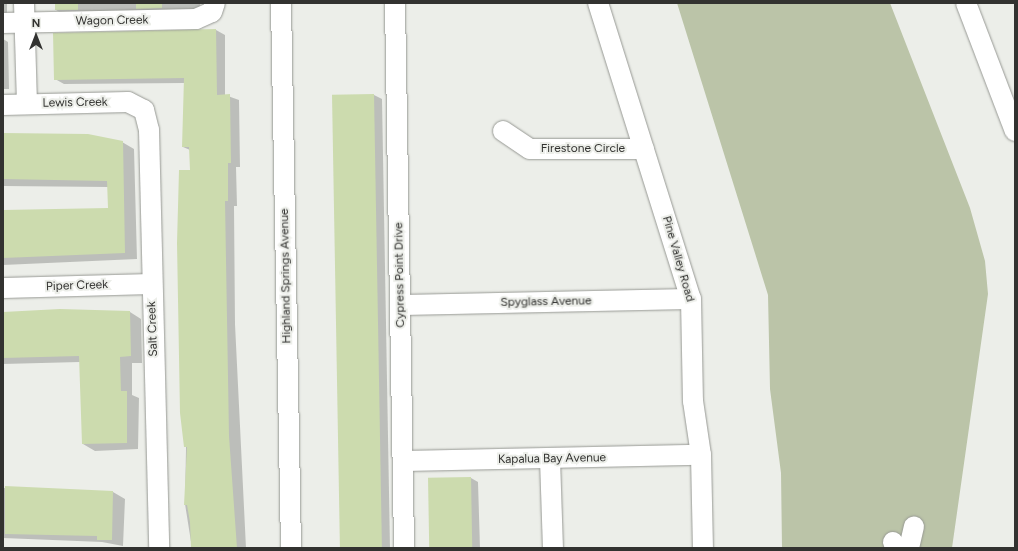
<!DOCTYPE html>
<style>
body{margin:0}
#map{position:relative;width:1018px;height:551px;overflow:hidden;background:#eceee9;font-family:Figtree,sans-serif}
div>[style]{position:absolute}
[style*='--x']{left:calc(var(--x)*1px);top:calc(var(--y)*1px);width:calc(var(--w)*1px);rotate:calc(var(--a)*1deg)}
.green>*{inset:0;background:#bbc4a8}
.shadow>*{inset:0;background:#0003;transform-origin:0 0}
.building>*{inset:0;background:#ccdbae;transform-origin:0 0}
.roads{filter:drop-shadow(0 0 1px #979994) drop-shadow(0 0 1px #979994)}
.minor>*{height:20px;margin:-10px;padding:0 10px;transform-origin:10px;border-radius:10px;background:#fff}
span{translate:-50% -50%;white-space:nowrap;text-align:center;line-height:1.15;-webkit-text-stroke:4px #eceee9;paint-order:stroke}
.street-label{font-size:12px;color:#323230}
.frame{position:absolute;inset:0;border:4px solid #323230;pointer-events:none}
.north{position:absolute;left:16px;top:16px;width:40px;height:40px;-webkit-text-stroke:3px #eceee9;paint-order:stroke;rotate:0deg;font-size:11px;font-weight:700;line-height:16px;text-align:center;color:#323230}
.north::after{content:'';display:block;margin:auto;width:14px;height:18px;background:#323230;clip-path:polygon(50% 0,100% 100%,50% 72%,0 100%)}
</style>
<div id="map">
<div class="green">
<i style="clip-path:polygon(677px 3px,890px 3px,970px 208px,985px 261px,988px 294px,952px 548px,782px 548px,781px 473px,770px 389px,768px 295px)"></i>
</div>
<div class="shadow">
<i style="left:3px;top:3px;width:4px;height:16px"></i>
<i style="clip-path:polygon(56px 3px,200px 3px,200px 14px,68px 17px,56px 10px)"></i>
<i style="clip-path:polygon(216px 30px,225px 35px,225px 95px,239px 100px,240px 167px,236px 167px,237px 206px,234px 206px,235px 324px,246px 548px,192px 548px,185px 504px,191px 171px,190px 150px,183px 147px,185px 83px,64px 84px,55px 79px,54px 34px)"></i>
<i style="clip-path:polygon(3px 39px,8px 42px,9px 89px,3px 89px)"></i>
<i style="clip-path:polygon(374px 95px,382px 99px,390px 548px,342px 548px)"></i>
<i style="clip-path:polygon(3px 135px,122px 142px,134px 149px,137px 259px,3px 265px,3px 211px,109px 209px,108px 187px,3px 186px)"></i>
<i style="clip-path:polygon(130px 312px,141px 319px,142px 363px,132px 363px,132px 395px,139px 398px,138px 449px,95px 451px,83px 444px,80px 362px,3px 364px,3px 313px)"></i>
<i style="clip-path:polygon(471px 478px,478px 482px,480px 548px,431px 548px)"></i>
<i style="clip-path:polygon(3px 488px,113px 492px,125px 499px,123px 546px,102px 542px,3px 538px)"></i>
</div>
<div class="building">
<i style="left:55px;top:3px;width:23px;height:7px"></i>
<i style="clip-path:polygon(136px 3px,162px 3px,162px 8px,136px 9px)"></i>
<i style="clip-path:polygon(216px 29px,217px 95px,230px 94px,231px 163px,228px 163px,228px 201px,225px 201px,227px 318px,229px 436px,237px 548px,191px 548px,190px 522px,187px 505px,184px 505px,187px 447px,184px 447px,180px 413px,177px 243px,179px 170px,190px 170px,189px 147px,182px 147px,184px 78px,54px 80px,53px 33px)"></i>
<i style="left:374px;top:94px;width:454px;height:42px;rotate:89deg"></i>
<i style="clip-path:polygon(3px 133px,88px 134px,123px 141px,125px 253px,3px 258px,3px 210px,108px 208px,107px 181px,3px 179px)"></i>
<i style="clip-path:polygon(60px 309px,130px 311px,131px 356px,120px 357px,121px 391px,127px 391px,127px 443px,82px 444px,79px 356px,3px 358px,3px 312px)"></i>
<i style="left:471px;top:477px;width:71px;height:43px;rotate:89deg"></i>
<i style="clip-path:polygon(5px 486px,113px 491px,112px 540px,97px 540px,97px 536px,5px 534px)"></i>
</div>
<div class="roads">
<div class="minor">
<i style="--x:24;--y:3;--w:101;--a:88.3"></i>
<i style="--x:281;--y:3;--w:545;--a:88.95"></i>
<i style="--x:395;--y:3;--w:545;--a:89.05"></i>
<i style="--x:598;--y:3;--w:310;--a:72.6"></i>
<i style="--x:691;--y:299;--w:102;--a:88.9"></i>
<i style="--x:693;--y:401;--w:55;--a:81.6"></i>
<i style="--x:701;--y:455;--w:93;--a:88.8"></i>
<i style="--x:966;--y:3;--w:137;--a:69.1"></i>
<i style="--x:3;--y:23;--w:193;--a:-1.2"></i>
<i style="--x:196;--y:19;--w:17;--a:-24"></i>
<i style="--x:212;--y:12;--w:9;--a:-72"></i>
<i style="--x:3;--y:105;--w:125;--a:-1.4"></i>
<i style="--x:128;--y:102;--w:18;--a:27"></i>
<i style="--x:144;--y:110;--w:21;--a:76"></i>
<i style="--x:149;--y:130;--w:418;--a:88.6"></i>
<i style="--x:503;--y:131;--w:32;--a:34"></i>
<i style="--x:530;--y:149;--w:114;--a:0"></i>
<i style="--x:3;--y:288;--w:148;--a:-1.5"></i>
<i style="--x:401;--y:305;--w:290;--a:-1.2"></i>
<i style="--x:550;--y:459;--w:89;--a:88.1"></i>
<i style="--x:403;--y:461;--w:298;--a:-1.2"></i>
<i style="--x:893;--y:542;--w:7;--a:63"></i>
<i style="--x:909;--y:548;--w:22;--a:-77"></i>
</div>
</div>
<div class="street-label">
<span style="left:112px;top:21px;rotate:-1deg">Wagon Creek</span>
<span style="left:75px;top:103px;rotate:-1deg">Lewis Creek</span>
<span style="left:583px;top:149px">Firestone Circle</span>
<span style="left:678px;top:259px;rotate:74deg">Pine Valley Road</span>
<span style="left:400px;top:275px;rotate:-91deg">Cypress Point Drive</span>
<span style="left:286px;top:276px;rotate:-91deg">Highland Springs Avenue</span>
<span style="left:77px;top:286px;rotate:-2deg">Piper Creek</span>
<span style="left:546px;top:302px;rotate:-1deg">Spyglass Avenue</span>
<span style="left:153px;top:329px;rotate:-92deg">Salt Creek</span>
<span style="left:552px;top:459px;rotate:-1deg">Kapalua Bay Avenue</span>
</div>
<div class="frame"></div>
<div class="north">N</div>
</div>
